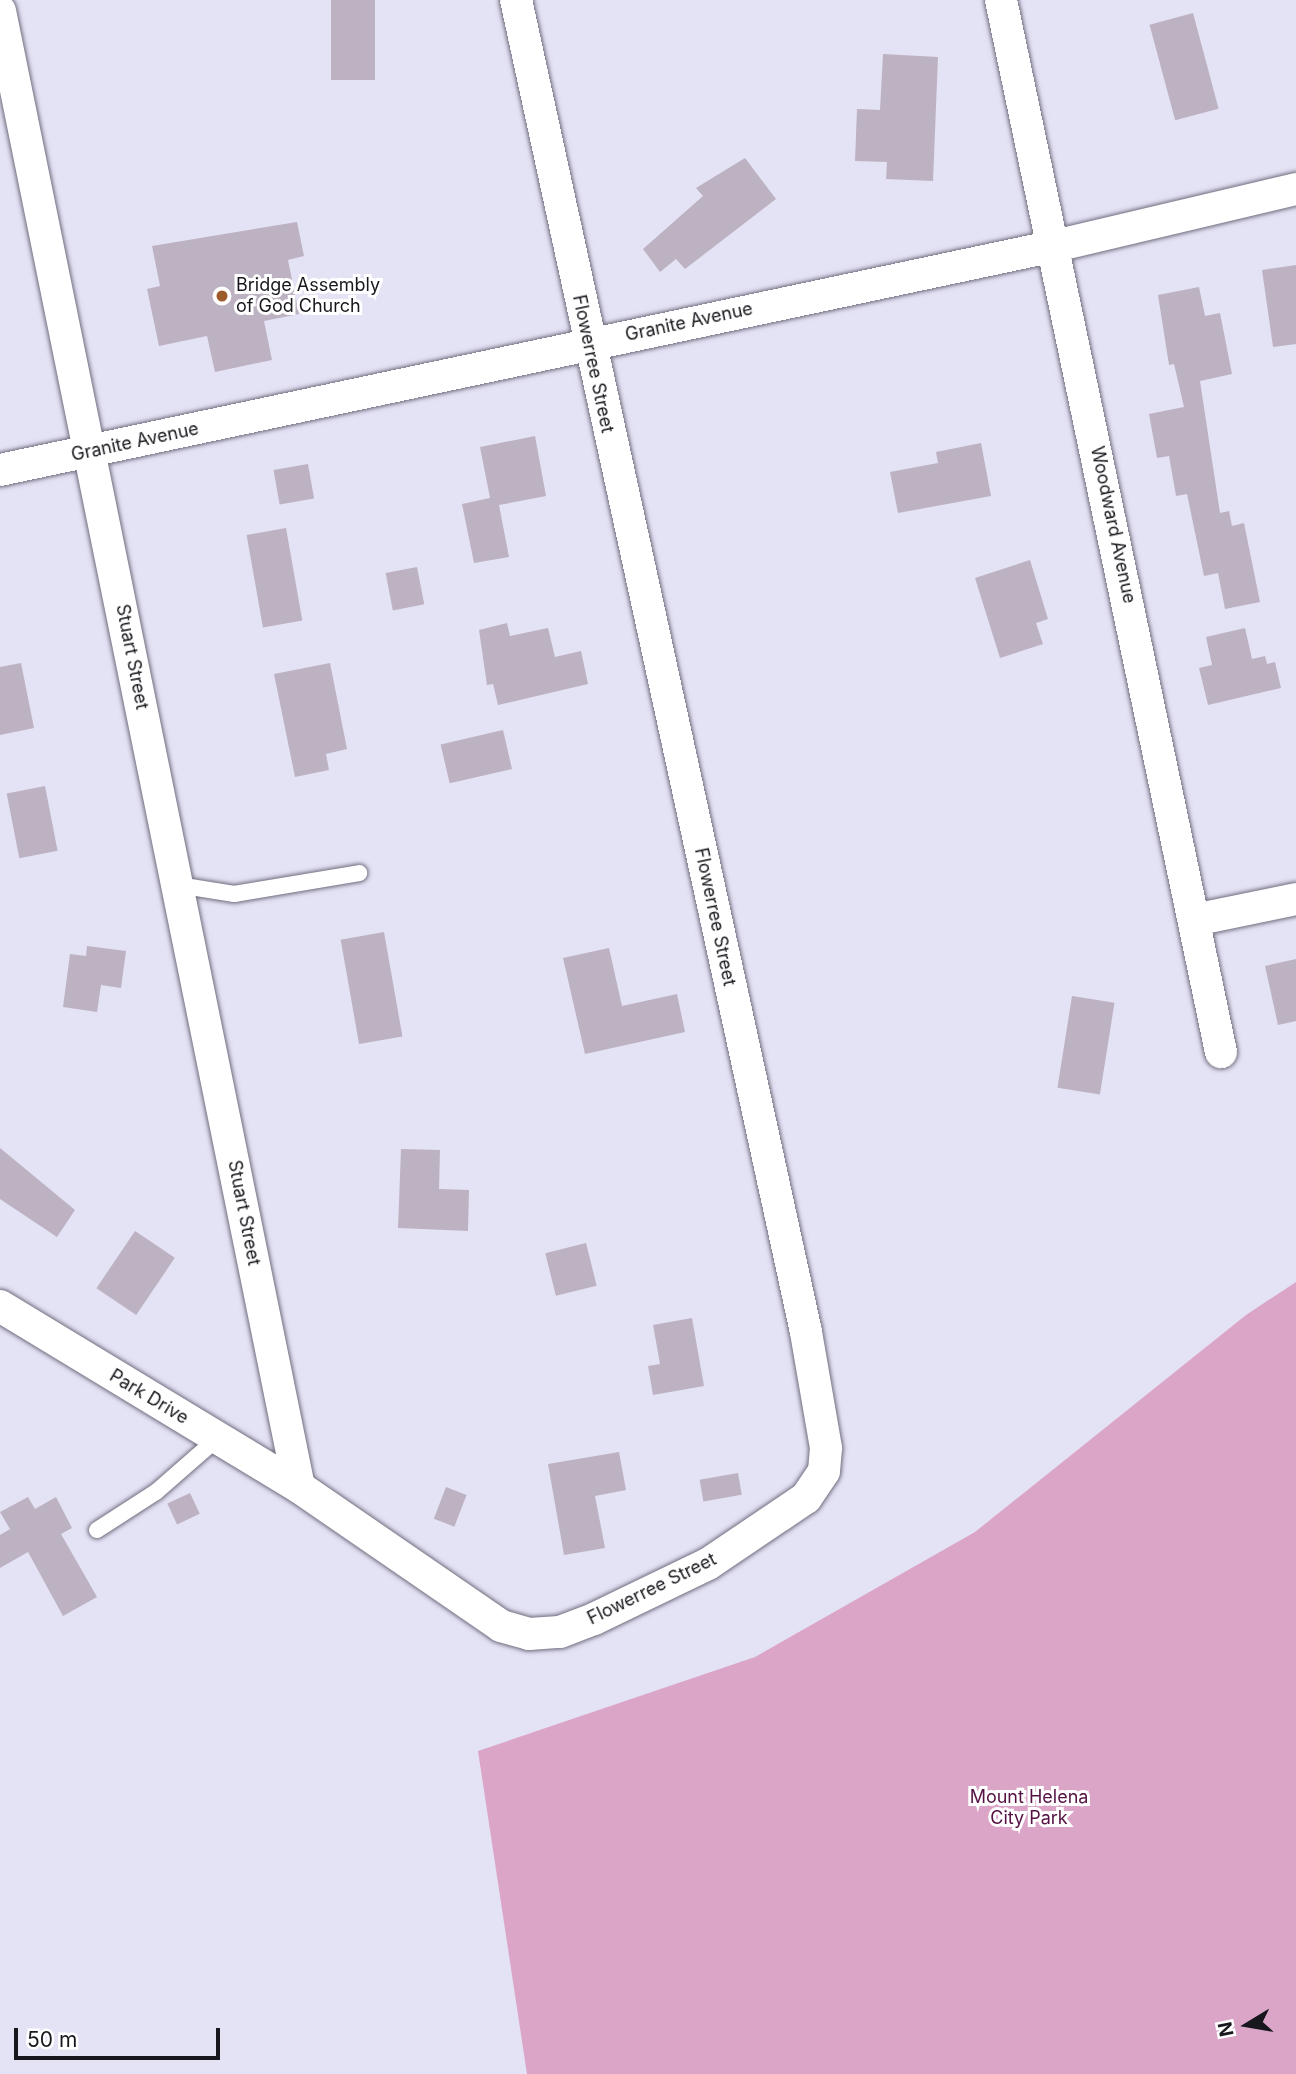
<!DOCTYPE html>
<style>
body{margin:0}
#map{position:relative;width:1296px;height:2074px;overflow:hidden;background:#e4e2f5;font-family:Inter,sans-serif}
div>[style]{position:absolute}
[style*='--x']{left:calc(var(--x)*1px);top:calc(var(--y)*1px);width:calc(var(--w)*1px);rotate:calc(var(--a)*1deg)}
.green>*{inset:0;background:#dba5c7}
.building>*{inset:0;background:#bdb2c2;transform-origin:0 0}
.roads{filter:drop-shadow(0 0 2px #706e7f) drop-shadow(0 0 2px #706e7f)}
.lane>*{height:16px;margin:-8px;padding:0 8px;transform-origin:8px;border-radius:8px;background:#fff}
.street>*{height:32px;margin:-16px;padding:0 16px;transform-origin:16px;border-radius:16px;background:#fff}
.dots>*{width:19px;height:19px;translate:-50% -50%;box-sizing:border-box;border:4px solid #fff;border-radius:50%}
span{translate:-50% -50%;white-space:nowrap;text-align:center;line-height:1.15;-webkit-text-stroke:6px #fff;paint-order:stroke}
.poi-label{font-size:18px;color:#18171d}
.left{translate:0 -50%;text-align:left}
.street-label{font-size:18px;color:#18171d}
.park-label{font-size:18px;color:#514}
.north{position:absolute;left:1212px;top:1990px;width:70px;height:70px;-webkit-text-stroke:5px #fff;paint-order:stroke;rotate:259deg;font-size:19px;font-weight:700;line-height:28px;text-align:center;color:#18171d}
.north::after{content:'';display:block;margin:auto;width:24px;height:32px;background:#18171d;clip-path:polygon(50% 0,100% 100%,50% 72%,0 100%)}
.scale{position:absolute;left:14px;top:2028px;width:206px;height:32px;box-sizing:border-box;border:4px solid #18171d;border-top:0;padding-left:9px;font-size:21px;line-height:24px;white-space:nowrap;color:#18171d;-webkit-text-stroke:5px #fff;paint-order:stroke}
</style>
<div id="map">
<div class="green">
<i style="clip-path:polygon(1296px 1282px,1296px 2074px,527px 2074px,478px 1751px,755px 1657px,975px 1532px,1246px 1315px)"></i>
</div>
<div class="building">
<i style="left:331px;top:0;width:44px;height:80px"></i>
<i style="left:1193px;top:13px;width:99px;height:45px;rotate:75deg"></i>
<i style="clip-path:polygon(883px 54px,938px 57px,933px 181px,886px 179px,887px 162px,855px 161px,857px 109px,880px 110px)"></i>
<i style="clip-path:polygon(745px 158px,776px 199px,685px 269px,676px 259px,660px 272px,643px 249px,703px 196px,696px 188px)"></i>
<i style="clip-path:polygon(297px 222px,304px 256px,288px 260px,299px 314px,264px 321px,272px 360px,215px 372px,207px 336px,159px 346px,147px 289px,160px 286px,152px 246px)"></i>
<i style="clip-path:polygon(1296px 265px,1296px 344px,1273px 347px,1262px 270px)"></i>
<i style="clip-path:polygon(1199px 287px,1205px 316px,1220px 313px,1232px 374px,1200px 381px,1220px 513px,1229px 511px,1232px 526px,1244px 523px,1260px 602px,1225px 609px,1218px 573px,1204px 576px,1187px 494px,1176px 496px,1169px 456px,1157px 458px,1149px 414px,1184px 407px,1174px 364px,1169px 365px,1158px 295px)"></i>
<i style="clip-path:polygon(535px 436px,546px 496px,499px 505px,509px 557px,474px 563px,462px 504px,490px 498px,480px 447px)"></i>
<i style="clip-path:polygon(981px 443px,991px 496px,898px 513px,890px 472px,938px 463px,936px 452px)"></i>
<i style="left:308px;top:464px;width:35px;height:35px;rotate:80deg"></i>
<i style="left:286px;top:528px;width:94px;height:40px;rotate:80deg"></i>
<i style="clip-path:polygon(1030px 560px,1048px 619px,1036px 623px,1043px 644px,1000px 658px,975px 578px)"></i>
<i style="left:417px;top:567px;width:38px;height:32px;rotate:79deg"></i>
<i style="clip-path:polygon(507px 623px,510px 636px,548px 628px,555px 657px,581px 651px,588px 684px,498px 705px,493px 684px,487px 685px,479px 630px)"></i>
<i style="clip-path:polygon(1245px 628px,1252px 659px,1265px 656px,1267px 664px,1275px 662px,1281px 688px,1208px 705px,1199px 668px,1212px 665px,1206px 637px)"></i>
<i style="clip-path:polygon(21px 663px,34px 728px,0 735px,0 667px)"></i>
<i style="clip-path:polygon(330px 663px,347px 749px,326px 754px,329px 770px,295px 777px,274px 674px)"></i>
<i style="left:503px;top:730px;width:40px;height:64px;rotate:77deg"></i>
<i style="left:45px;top:786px;width:66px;height:39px;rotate:79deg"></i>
<i style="left:384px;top:932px;width:106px;height:44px;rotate:80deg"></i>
<i style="clip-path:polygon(87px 946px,126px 951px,121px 988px,101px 985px,97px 1012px,63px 1007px,70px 954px,86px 956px)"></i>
<i style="clip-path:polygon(609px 948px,622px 1006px,677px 994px,685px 1032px,585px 1054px,563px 958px)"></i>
<i style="clip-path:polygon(1296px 959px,1296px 1021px,1278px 1025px,1265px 966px)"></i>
<i style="left:1072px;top:996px;width:43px;height:93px;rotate:9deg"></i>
<i style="clip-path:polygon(0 1148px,75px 1210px,57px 1237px,0 1199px)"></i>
<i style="clip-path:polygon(401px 1149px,440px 1150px,439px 1189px,469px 1190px,468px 1231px,398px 1228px)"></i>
<i style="left:135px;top:1231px;width:48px;height:69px;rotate:34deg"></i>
<i style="left:586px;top:1243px;width:44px;height:42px;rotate:76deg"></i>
<i style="clip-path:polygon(692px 1318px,704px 1386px,653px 1395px,648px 1366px,660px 1364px,653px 1325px)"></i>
<i style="clip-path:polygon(619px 1452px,626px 1490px,595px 1496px,605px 1548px,564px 1555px,548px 1464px)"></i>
<i style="left:738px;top:1473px;width:22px;height:39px;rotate:80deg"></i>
<i style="left:446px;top:1487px;width:22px;height:34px;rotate:21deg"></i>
<i style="left:190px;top:1493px;width:23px;height:25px;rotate:65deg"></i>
<i style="clip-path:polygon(28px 1497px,35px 1509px,56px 1497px,72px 1528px,61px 1534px,97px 1597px,63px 1616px,28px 1552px,0 1568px,0 1535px,10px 1529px,0 1512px)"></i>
</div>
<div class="roads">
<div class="lane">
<i style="--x:178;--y:885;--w:57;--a:9.1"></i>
<i style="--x:234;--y:894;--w:127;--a:-9.5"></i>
<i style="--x:97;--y:1530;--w:70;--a:-32.8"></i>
<i style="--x:156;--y:1492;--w:82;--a:-41.1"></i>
</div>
<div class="street">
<i style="--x:1001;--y:0;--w:1075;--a:78.19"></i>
<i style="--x:0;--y:11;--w:1506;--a:78.55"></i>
<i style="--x:0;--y:470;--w:1079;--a:-11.99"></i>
<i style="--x:1055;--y:246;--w:248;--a:-13.3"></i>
<i style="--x:1194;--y:920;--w:104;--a:-11.6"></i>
<i style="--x:0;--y:1306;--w:350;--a:31.2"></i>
<i style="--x:299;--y:1487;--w:245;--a:34.5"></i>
<i style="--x:501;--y:1626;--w:29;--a:16"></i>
<i style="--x:529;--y:1634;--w:31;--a:-4"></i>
<i style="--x:560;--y:1632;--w:36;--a:-21"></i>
<i style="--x:594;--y:1619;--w:127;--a:-25.8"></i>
<i style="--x:708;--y:1564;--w:118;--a:-34"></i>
<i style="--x:806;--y:1498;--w:32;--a:-56"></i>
<i style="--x:824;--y:1471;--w:23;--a:-85"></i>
<i style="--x:826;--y:1448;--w:118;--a:-99.8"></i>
<i style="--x:806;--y:1332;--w:1363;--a:-102.28"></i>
</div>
</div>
<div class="dots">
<i style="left:222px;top:296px;background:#9e5b2a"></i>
</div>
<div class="poi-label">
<span class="left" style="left:236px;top:296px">Bridge Assembly<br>of God Church</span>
</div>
<div class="street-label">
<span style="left:689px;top:322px;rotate:-12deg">Granite Avenue</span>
<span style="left:593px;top:364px;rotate:78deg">Flowerree Street</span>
<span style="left:135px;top:442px;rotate:-12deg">Granite Avenue</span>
<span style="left:1113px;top:525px;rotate:78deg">Woodward Avenue</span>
<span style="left:132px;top:657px;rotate:79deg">Stuart Street</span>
<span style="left:715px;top:917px;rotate:78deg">Flowerree Street</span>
<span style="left:244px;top:1213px;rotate:79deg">Stuart Street</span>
<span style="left:149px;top:1397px;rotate:31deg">Park Drive</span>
<span style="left:652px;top:1589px;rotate:-26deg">Flowerree Street</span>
</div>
<div class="park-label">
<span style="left:1029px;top:1808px">Mount Helena<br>City Park</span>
</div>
<div class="north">N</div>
<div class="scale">50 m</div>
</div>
